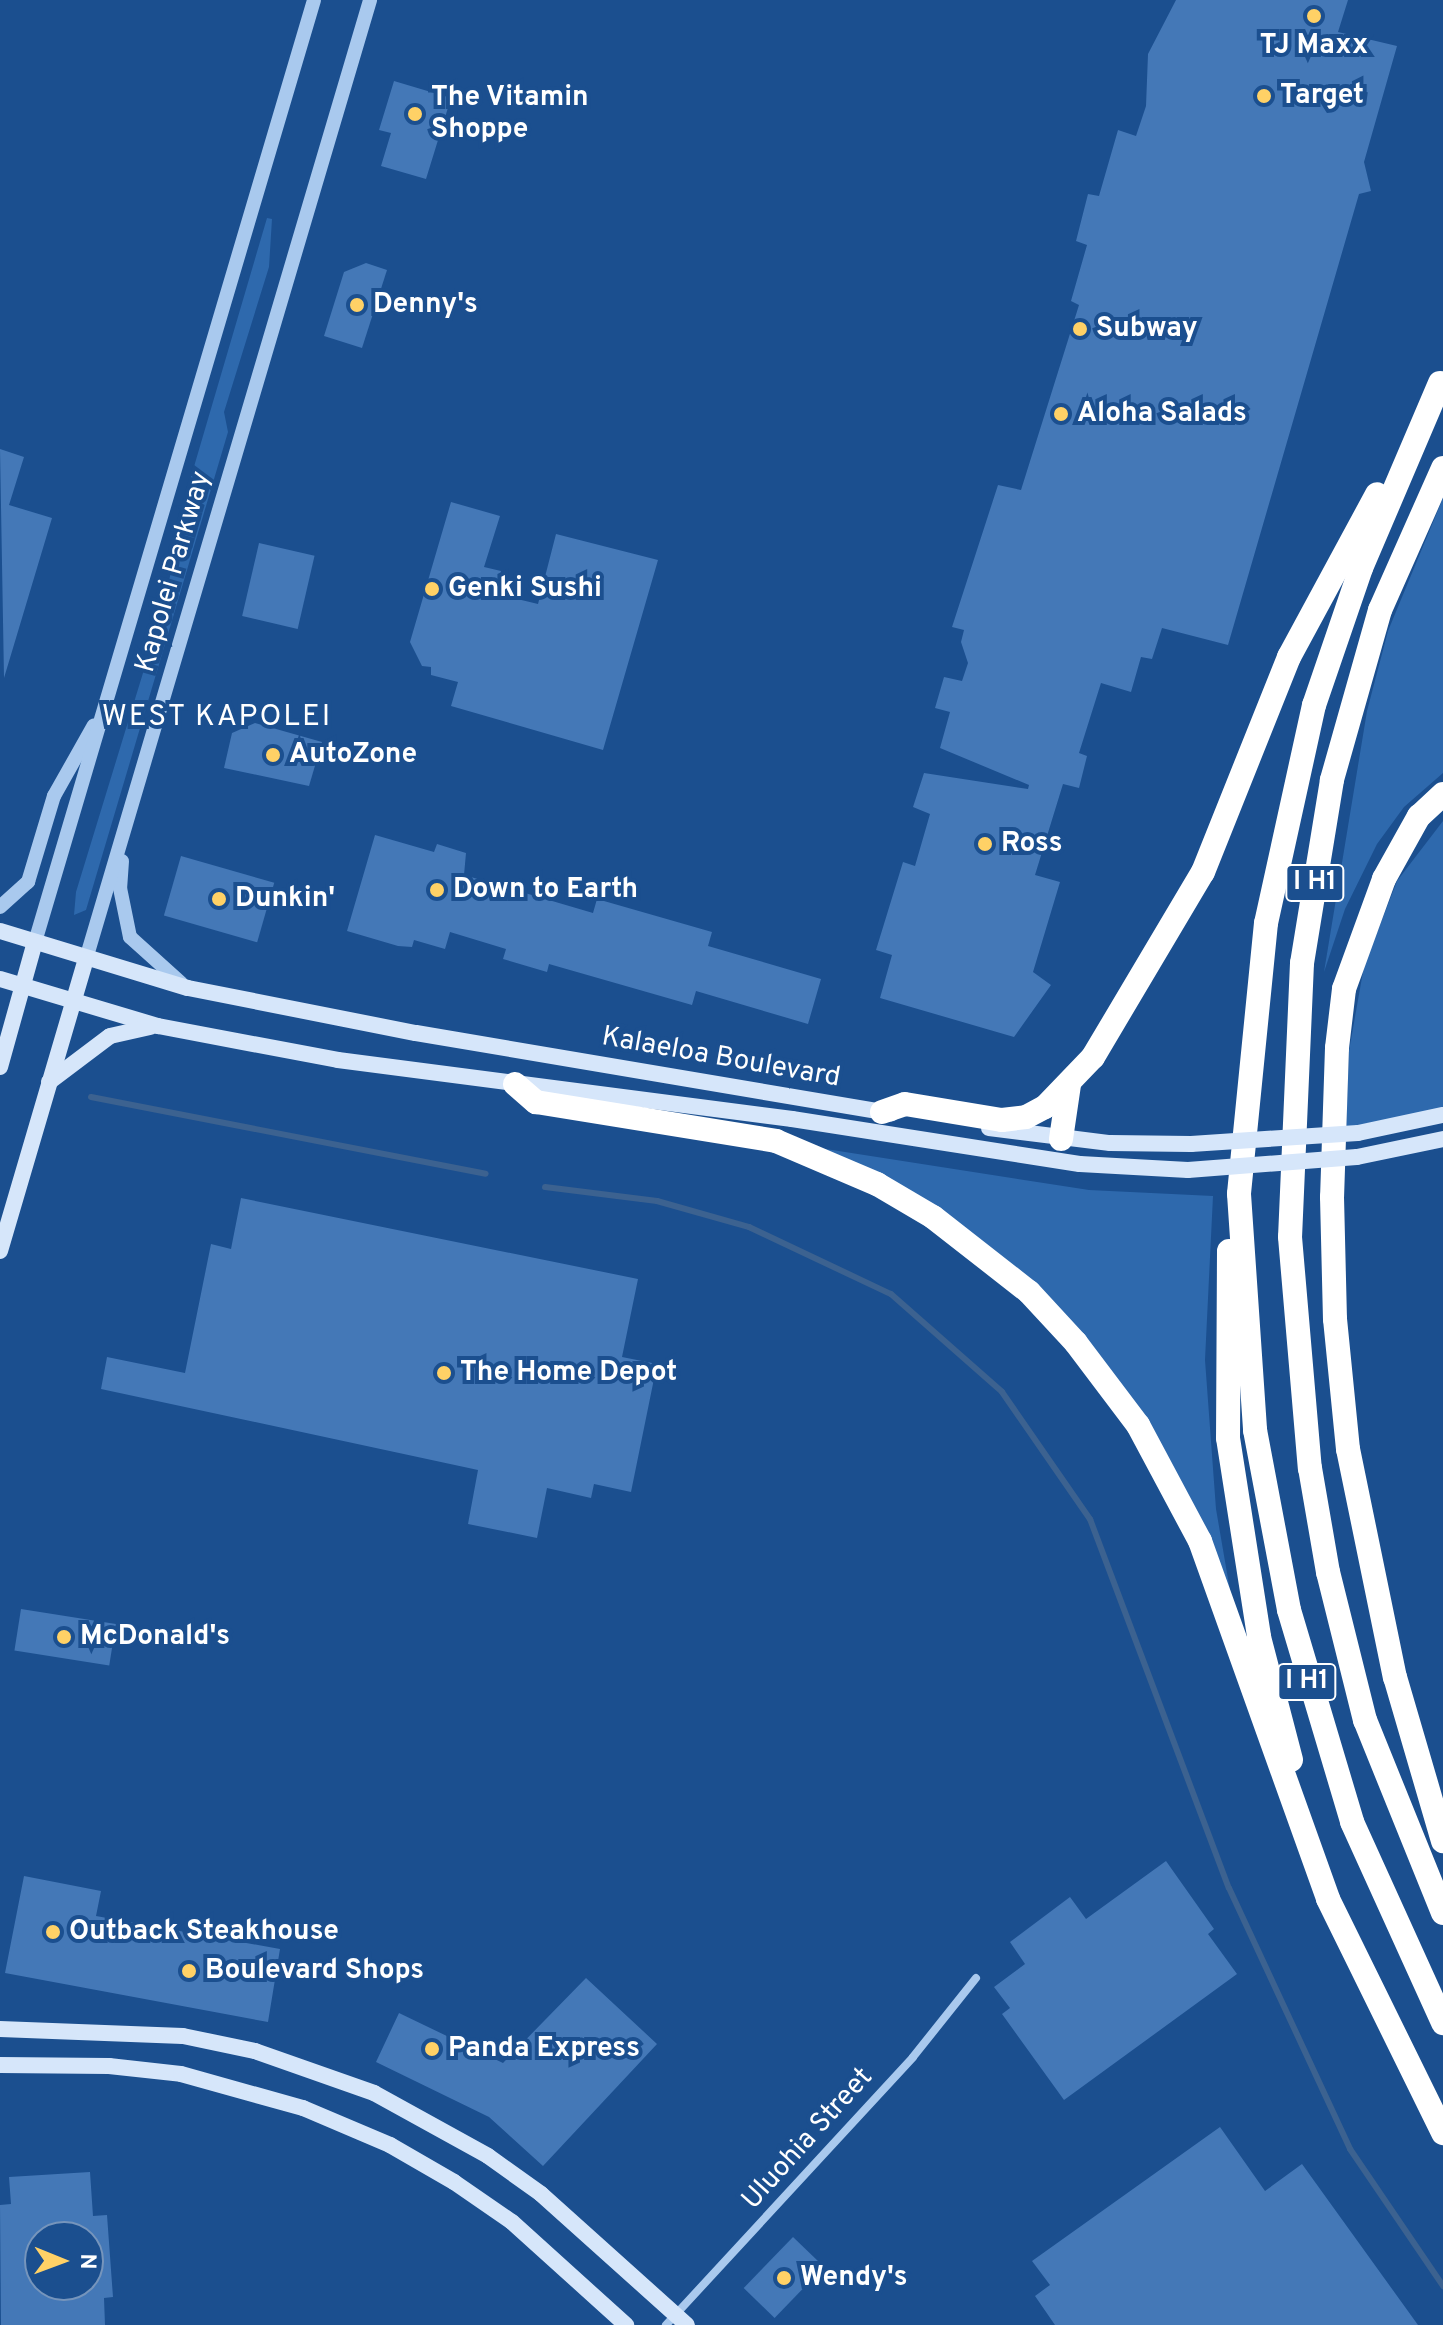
<!DOCTYPE html>
<style>
body{margin:0}
#map{position:relative;width:1443px;height:2325px;overflow:hidden;background:#1b4f8f;font-family:Overpass,sans-serif}
div>[style]{position:absolute}
[style*='--x']{left:calc(var(--x)*1px);top:calc(var(--y)*1px);width:calc(var(--w)*1px);rotate:calc(var(--a)*1deg)}
.green>*{inset:0;background:#2e69ad}
.stream>*{height:6px;margin:-3px;padding:0 3px;transform-origin:3px;border-radius:3px;background:#3c6290}
.building>*{inset:0;background:#4478b7;transform-origin:0 0}
.minor>*{height:8px;margin:-4px;padding:0 4px;transform-origin:4px;border-radius:4px;background:#a9c9ee}
.tertiary>*{height:14px;margin:-7px;padding:0 7px;transform-origin:7px;border-radius:7px;background:#a9c9ee}
.secondary>*{height:16px;margin:-8px;padding:0 8px;transform-origin:8px;border-radius:8px;background:#d6e6fa}
.motorway>*{height:24px;margin:-12px;padding:0 12px;transform-origin:12px;border-radius:12px;background:#fff}
.secondary-bridge>*{height:16px;margin:-8px;padding:0 8px;transform-origin:8px;border-radius:8px;background:#d6e6fa}
.dots>*{width:22px;height:22px;translate:-50% -50%;box-sizing:border-box;border:4px solid #1b4f8f;border-radius:50%}
span{translate:-50% -50%;white-space:nowrap;text-align:center;line-height:1.15;-webkit-text-stroke:8px #1b4f8f;paint-order:stroke}
.shield-label span{padding:2px 6px;background:#1b4f8f;border:2px solid;border-radius:6px;-webkit-text-stroke-width:0}
.shield-label{font-size:26px;color:#fff;font-weight:700}
.poi-label{font-size:28px;color:#fff;font-weight:700}
.left{translate:0 -50%;text-align:left}
.street-label{font-size:28px;color:#fff}
.neighbourhood-label{font-size:30px;color:#fff;letter-spacing:2px}
.north{position:absolute;left:24px;top:2221px;width:80px;height:80px;box-sizing:border-box;background:#1b4f8f;border:2px solid #7695bc;border-radius:50%;rotate:91deg;font-size:22px;font-weight:700;line-height:32px;text-align:center;color:#fff}
.north::after{content:'';display:block;margin:auto;width:28px;height:36px;background:#ffd166;clip-path:polygon(50% 0,100% 100%,50% 72%,0 100%)}
</style>
<div id="map">
<div class="green">
<i style="clip-path:polygon(267px 218px,272px 219px,269px 267px,224px 412px,228px 432px,86px 910px,74px 915px,76px 892px,165px 601px,188px 487px)"></i>
<i style="clip-path:polygon(1443px 498px,1443px 773px,1404px 807px,1377px 844px,1345px 909px,1324px 972px,1367px 711px,1388px 631px)"></i>
<i style="clip-path:polygon(1443px 821px,1443px 1108px,1346px 1131px,1349px 1051px,1364px 966px,1397px 881px)"></i>
<i style="clip-path:polygon(813px 1147px,1089px 1190px,1213px 1196px,1205px 1360px,1216px 1509px,1232px 1602px,1211px 1560px,1048px 1305px)"></i>
</div>
<div class="stream">
<i style="--x:91;--y:1097;--w:402;--a:11"></i>
<i style="--x:545;--y:1187;--w:113;--a:7.1"></i>
<i style="--x:657;--y:1201;--w:96;--a:15.8"></i>
<i style="--x:749;--y:1227;--w:157;--a:25.3"></i>
<i style="--x:891;--y:1294;--w:148;--a:41.4"></i>
<i style="--x:1002;--y:1392;--w:155;--a:55.3"></i>
<i style="--x:1090;--y:1519;--w:394;--a:69.4"></i>
<i style="--x:1229;--y:1888;--w:288;--a:65.1"></i>
<i style="--x:1350;--y:2149;--w:166;--a:55.8"></i>
</div>
<div class="building">
<i style="clip-path:polygon(1176px 0,1348px 0,1338px 32px,1397px 46px,1364px 162px,1371px 191px,1359px 194px,1228px 645px,1162px 628px,1152px 659px,1141px 657px,1131px 692px,1101px 683px,1079px 753px,1087px 756px,1079px 788px,1063px 784px,1035px 875px,1060px 882px,1033px 972px,1051px 985px,1014px 1037px,880px 998px,892px 955px,876px 950px,903px 862px,915px 866px,930px 814px,913px 807px,924px 773px,1028px 789px,1029px 785px,940px 748px,950px 712px,935px 708px,944px 677px,962px 681px,968px 663px,961px 642px,964px 630px,952px 627px,998px 485px,1021px 490px,1079px 305px,1071px 301px,1087px 245px,1076px 241px,1088px 194px,1099px 196px,1118px 130px,1136px 136px,1146px 106px,1148px 54px)"></i>
<i style="clip-path:polygon(394px 81px,451px 98px,426px 179px,381px 166px,391px 133px,379px 130px)"></i>
<i style="clip-path:polygon(366px 263px,387px 270px,362px 348px,324px 336px,344px 272px)"></i>
<i style="clip-path:polygon(0 449px,24px 457px,9px 505px,52px 518px,4px 678px)"></i>
<i style="clip-path:polygon(451px 502px,500px 516px,484px 567px,501px 571px,496px 594px,538px 604px,556px 534px,658px 560px,603px 750px,451px 706px,458px 682px,431px 675px,431px 667px,422px 666px,410px 642px)"></i>
<i style="left:259px;top:543px;width:57px;height:75px;rotate:13deg"></i>
<i style="clip-path:polygon(255px 723px,322px 742px,309px 786px,224px 768px,232px 733px)"></i>
<i style="clip-path:polygon(375px 835px,434px 852px,437px 844px,466px 853px,464px 875px,593px 913px,597px 899px,712px 932px,708px 946px,821px 979px,808px 1024px,696px 991px,692px 1005px,549px 964px,547px 972px,503px 959px,506px 949px,450px 932px,445px 949px,414px 940px,412px 947px,398px 946px,347px 931px)"></i>
<i style="left:181px;top:856px;width:97px;height:62px;rotate:16deg"></i>
<i style="clip-path:polygon(241px 1198px,638px 1279px,622px 1357px,657px 1364px,631px 1492px,594px 1484px,591px 1498px,547px 1488px,537px 1538px,468px 1524px,478px 1470px,101px 1389px,107px 1357px,185px 1373px,211px 1244px,231px 1249px)"></i>
<i style="left:21px;top:1609px;width:96px;height:42px;rotate:9deg"></i>
<i style="clip-path:polygon(1166px 1861px,1214px 1929px,1208px 1934px,1237px 1974px,1064px 2100px,1002px 2014px,1010px 2008px,994px 1987px,1025px 1964px,1010px 1942px,1070px 1897px,1086px 1919px)"></i>
<i style="clip-path:polygon(24px 1876px,101px 1891px,96px 1916px,280px 1949px,268px 2022px,5px 1973px)"></i>
<i style="clip-path:polygon(586px 1978px,657px 2044px,543px 2166px,489px 2117px,376px 2062px,399px 2013px,503px 2063px)"></i>
<i style="clip-path:polygon(1220px 2127px,1265px 2191px,1302px 2164px,1418px 2325px,1055px 2325px,1035px 2296px,1050px 2285px,1032px 2261px)"></i>
<i style="clip-path:polygon(evenodd,90px 2172px,93px 2216px,107px 2215px,113px 2297px,104px 2298px,105px 2325px,1px 2325px,0 2205px,11px 2204px,9px 2177px,90px 2172px,40px 2237px,88px 2237px,88px 2285px,40px 2285px,40px 2237px)"></i>
<i style="left:793px;top:2237px;width:43px;height:71px;rotate:44deg"></i>
</div>
<div class="minor">
<i style="--x:666;--y:2325;--w:364;--a:-47.3"></i>
<i style="--x:913;--y:2057;--w:101;--a:-51.4"></i>
</div>
<div class="tertiary">
<i style="--x:122;--y:861;--w:27;--a:94"></i>
<i style="--x:120;--y:888;--w:50;--a:78.5"></i>
<i style="--x:130;--y:937;--w:69;--a:42"></i>
<i style="--x:0;--y:907;--w:38;--a:-42"></i>
<i style="--x:28;--y:882;--w:90;--a:-73.2"></i>
<i style="--x:54;--y:796;--w:81;--a:-60.6"></i>
<i style="--x:35;--y:942;--w:982;--a:-73.5"></i>
<i style="--x:86;--y:959;--w:1000;--a:-73.5"></i>
</div>
<div class="secondary">
<i style="--x:0;--y:931;--w:196;--a:16.9"></i>
<i style="--x:188;--y:988;--w:232;--a:11.2"></i>
<i style="--x:416;--y:1033;--w:482;--a:9.6"></i>
<i style="--x:0;--y:979;--w:165;--a:16.6"></i>
<i style="--x:158;--y:1026;--w:183;--a:10.7"></i>
<i style="--x:338;--y:1060;--w:458;--a:7.4"></i>
<i style="--x:792;--y:1119;--w:291;--a:8.9"></i>
<i style="--x:1080;--y:1164;--w:108;--a:3.2"></i>
<i style="--x:0;--y:1067;--w:130;--a:-74.4"></i>
<i style="--x:49;--y:1082;--w:76;--a:-37"></i>
<i style="--x:110;--y:1036;--w:41;--a:-12.7"></i>
<i style="--x:989;--y:1128;--w:122;--a:7.1"></i>
<i style="--x:1110;--y:1143;--w:81;--a:0.7"></i>
<i style="--x:1358;--y:1133;--w:87;--a:-12"></i>
<i style="--x:1357;--y:1157;--w:88;--a:-11.8"></i>
<i style="--x:0;--y:1251;--w:304;--a:-73.6"></i>
<i style="--x:0;--y:2029;--w:183;--a:2.2"></i>
<i style="--x:183;--y:2036;--w:74;--a:11.8"></i>
<i style="--x:255;--y:2051;--w:126;--a:19.4"></i>
<i style="--x:374;--y:2093;--w:130;--a:28.9"></i>
<i style="--x:488;--y:2156;--w:65;--a:35.6"></i>
<i style="--x:541;--y:2194;--w:196;--a:41.9"></i>
<i style="--x:0;--y:2065;--w:109;--a:0.5"></i>
<i style="--x:109;--y:2066;--w:72;--a:6.3"></i>
<i style="--x:181;--y:2074;--w:127;--a:15.6"></i>
<i style="--x:303;--y:2108;--w:95;--a:23"></i>
<i style="--x:390;--y:2145;--w:74;--a:30"></i>
<i style="--x:454;--y:2182;--w:70;--a:34.6"></i>
<i style="--x:512;--y:2222;--w:154;--a:42.1"></i>
</div>
<div class="motorway">
<i style="--x:1440;--y:383;--w:201;--a:113.1"></i>
<i style="--x:1361;--y:568;--w:145;--a:108.9"></i>
<i style="--x:1314;--y:705;--w:223;--a:102.4"></i>
<i style="--x:1266;--y:923;--w:272;--a:95.7"></i>
<i style="--x:1239;--y:1194;--w:237;--a:86.1"></i>
<i style="--x:1255;--y:1430;--w:183;--a:79.3"></i>
<i style="--x:1289;--y:1610;--w:221;--a:73.4"></i>
<i style="--x:1352;--y:1822;--w:221;--a:65.6"></i>
<i style="--x:1443;--y:468;--w:155;--a:113.9"></i>
<i style="--x:1380;--y:610;--w:177;--a:105.8"></i>
<i style="--x:1332;--y:780;--w:185;--a:99.3"></i>
<i style="--x:1302;--y:963;--w:274;--a:92.5"></i>
<i style="--x:1290;--y:1237;--w:232;--a:85.1"></i>
<i style="--x:1310;--y:1468;--w:106;--a:80.2"></i>
<i style="--x:1328;--y:1572;--w:153;--a:76"></i>
<i style="--x:1365;--y:1720;--w:208;--a:68"></i>
<i style="--x:1443;--y:794;--w:33;--a:137"></i>
<i style="--x:1419;--y:816;--w:72;--a:119.1"></i>
<i style="--x:1384;--y:879;--w:117;--a:110"></i>
<i style="--x:1344;--y:989;--w:59;--a:96.8"></i>
<i style="--x:1337;--y:1048;--w:149;--a:91.9"></i>
<i style="--x:1332;--y:1197;--w:122;--a:88.6"></i>
<i style="--x:1335;--y:1319;--w:131;--a:84.3"></i>
<i style="--x:1348;--y:1449;--w:233;--a:78.4"></i>
<i style="--x:1395;--y:1677;--w:171;--a:73.7"></i>
<i style="--x:515;--y:1084;--w:28;--a:41"></i>
<i style="--x:536;--y:1102;--w:243;--a:9.2"></i>
<i style="--x:776;--y:1141;--w:110;--a:23.1"></i>
<i style="--x:877;--y:1184;--w:65;--a:30.5"></i>
<i style="--x:933;--y:1217;--w:122;--a:38"></i>
<i style="--x:1029;--y:1292;--w:69;--a:47.3"></i>
<i style="--x:1076;--y:1343;--w:103;--a:52.9"></i>
<i style="--x:1138;--y:1425;--w:132;--a:61.9"></i>
<i style="--x:1200;--y:1541;--w:380;--a:70.3"></i>
<i style="--x:1328;--y:1899;--w:261;--a:63.8"></i>
<i style="--x:882;--y:1112;--w:24;--a:-19"></i>
<i style="--x:905;--y:1104;--w:98;--a:9.4"></i>
<i style="--x:1002;--y:1120;--w:24;--a:-7"></i>
<i style="--x:1026;--y:1117;--w:21;--a:-28"></i>
<i style="--x:1045;--y:1107;--w:69;--a:-46.2"></i>
<i style="--x:1093;--y:1057;--w:215;--a:-59.3"></i>
<i style="--x:1203;--y:872;--w:232;--a:-68.2"></i>
<i style="--x:1289;--y:657;--w:185;--a:-61.6"></i>
<i style="--x:1061;--y:1139;--w:55;--a:-81.6"></i>
<i style="--x:1229;--y:1251;--w:187;--a:90.3"></i>
<i style="--x:1228;--y:1438;--w:201;--a:81.1"></i>
<i style="--x:1259;--y:1637;--w:127;--a:75.4"></i>
</div>
<div class="secondary-bridge">
<i style="--x:1191;--y:1144;--w:167;--a:-3.8"></i>
<i style="--x:1188;--y:1170;--w:169;--a:-4.4"></i>
</div>
<div class="dots">
<i style="left:1314px;top:16px;background:#ffd166"></i>
<i style="left:1264px;top:96px;background:#ffd166"></i>
<i style="left:415px;top:114px;background:#ffd166"></i>
<i style="left:357px;top:305px;background:#ffd166"></i>
<i style="left:1080px;top:329px;background:#ffd166"></i>
<i style="left:1061px;top:414px;background:#ffd166"></i>
<i style="left:432px;top:589px;background:#ffd166"></i>
<i style="left:273px;top:755px;background:#ffd166"></i>
<i style="left:985px;top:844px;background:#ffd166"></i>
<i style="left:437px;top:890px;background:#ffd166"></i>
<i style="left:219px;top:899px;background:#ffd166"></i>
<i style="left:444px;top:1373px;background:#ffd166"></i>
<i style="left:64px;top:1637px;background:#ffd166"></i>
<i style="left:53px;top:1932px;background:#ffd166"></i>
<i style="left:189px;top:1971px;background:#ffd166"></i>
<i style="left:432px;top:2049px;background:#ffd166"></i>
<i style="left:784px;top:2278px;background:#ffd166"></i>
</div>
<div class="shield-label">
<span style="left:1315px;top:883px">I H1</span>
<span style="left:1307px;top:1682px">I H1</span>
</div>
<div class="poi-label">
<span style="left:1314px;top:46px">TJ Maxx</span>
<span class="left" style="left:1280px;top:96px">Target</span>
<span class="left" style="left:431px;top:114px">The Vitamin<br>Shoppe</span>
<span class="left" style="left:373px;top:305px">Denny's</span>
<span class="left" style="left:1096px;top:329px">Subway</span>
<span class="left" style="left:1077px;top:414px">Aloha Salads</span>
<span class="left" style="left:448px;top:589px">Genki Sushi</span>
<span class="left" style="left:289px;top:755px">AutoZone</span>
<span class="left" style="left:1001px;top:844px">Ross</span>
<span class="left" style="left:453px;top:890px">Down to Earth</span>
<span class="left" style="left:235px;top:899px">Dunkin'</span>
<span class="left" style="left:460px;top:1373px">The Home Depot</span>
<span class="left" style="left:80px;top:1637px">McDonald's</span>
<span class="left" style="left:69px;top:1932px">Outback Steakhouse</span>
<span class="left" style="left:205px;top:1971px">Boulevard Shops</span>
<span class="left" style="left:448px;top:2049px">Panda Express</span>
<span class="left" style="left:800px;top:2278px">Wendy's</span>
</div>
<div class="street-label">
<span style="left:174px;top:572px;rotate:-74deg">Kapolei Parkway</span>
<span style="left:721px;top:1058px;rotate:10deg">Kalaeloa Boulevard</span>
<span style="left:808px;top:2139px;rotate:-48deg">Uluohia Street</span>
</div>
<div class="neighbourhood-label">
<span style="left:217px;top:718px">WEST KAPOLEI</span>
</div>
<div class="north">N</div>
</div>
